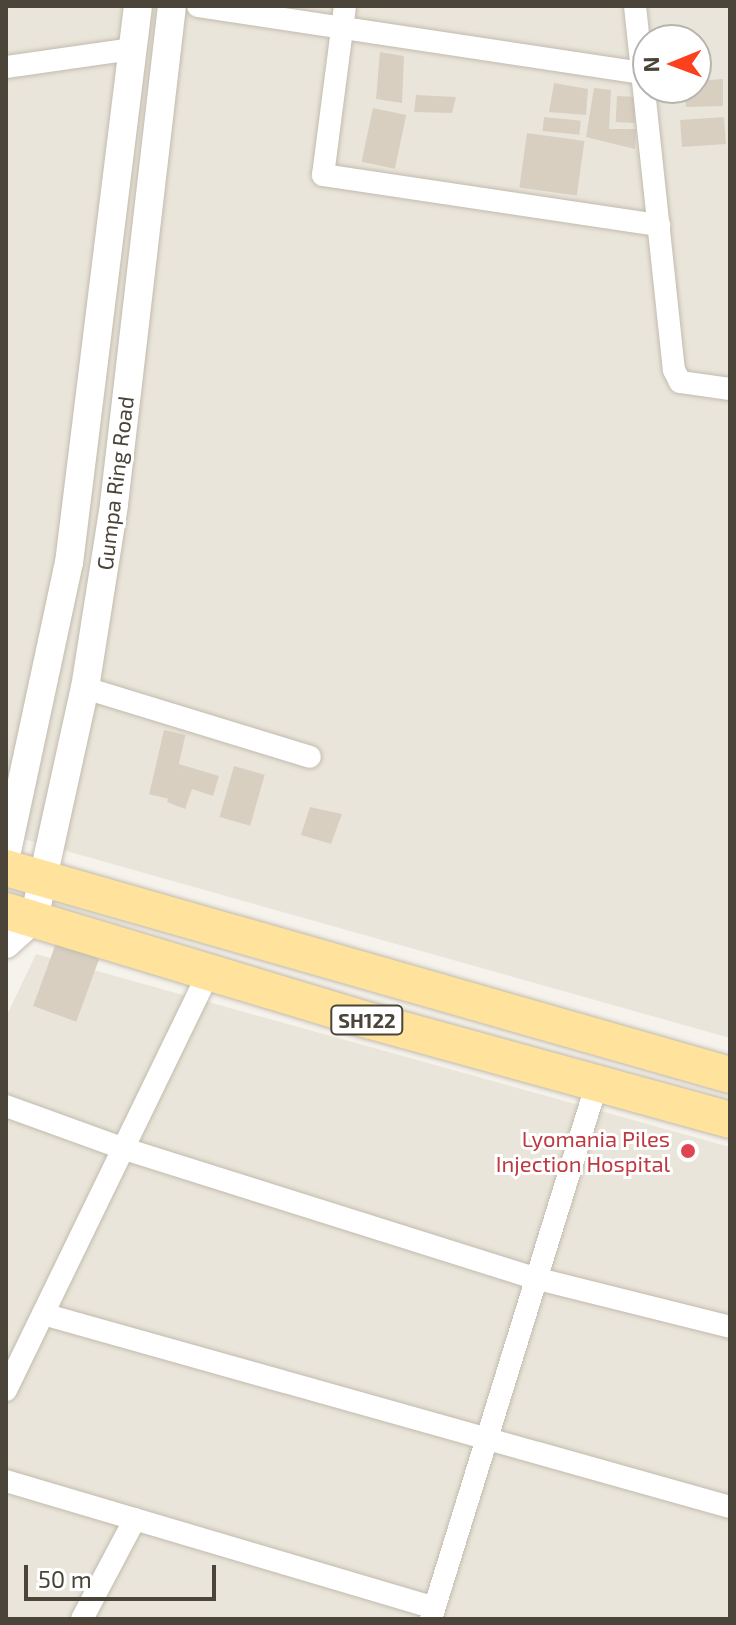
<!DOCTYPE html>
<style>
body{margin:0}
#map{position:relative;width:736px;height:1625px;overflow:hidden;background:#f6f3ec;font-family:"Exo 2",sans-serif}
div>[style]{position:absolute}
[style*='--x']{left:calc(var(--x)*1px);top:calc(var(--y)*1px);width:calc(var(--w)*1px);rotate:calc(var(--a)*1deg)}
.residential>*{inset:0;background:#eae5da}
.building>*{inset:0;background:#d8cfc1;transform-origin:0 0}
.roads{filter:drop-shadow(0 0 2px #c2bbae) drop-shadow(0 0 2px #c2bbae)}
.minor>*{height:22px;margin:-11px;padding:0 11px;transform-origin:11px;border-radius:11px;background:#fff}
.tertiary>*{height:28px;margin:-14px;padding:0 14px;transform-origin:14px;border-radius:14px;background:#fff}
.primary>*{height:36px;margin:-18px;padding:0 18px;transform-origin:18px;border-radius:18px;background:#ffe39c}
.dots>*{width:22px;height:22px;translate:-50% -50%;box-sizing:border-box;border:4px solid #fff;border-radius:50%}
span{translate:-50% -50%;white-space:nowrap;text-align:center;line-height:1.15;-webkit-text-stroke:6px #fff;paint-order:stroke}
.shield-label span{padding:2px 6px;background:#fff;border:2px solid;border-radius:6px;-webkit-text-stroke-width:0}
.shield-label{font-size:20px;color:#4b4439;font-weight:700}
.street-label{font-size:22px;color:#4b4439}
.health-label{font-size:22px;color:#be3a42}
.right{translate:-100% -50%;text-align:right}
.frame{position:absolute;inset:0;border:8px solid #4b4439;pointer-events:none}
.north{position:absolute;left:632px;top:24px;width:80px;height:80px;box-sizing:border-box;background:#fff;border:2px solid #b7b4b0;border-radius:50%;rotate:269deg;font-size:22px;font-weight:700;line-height:32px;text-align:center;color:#4b4439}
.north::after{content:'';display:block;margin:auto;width:28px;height:36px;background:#fc3f1d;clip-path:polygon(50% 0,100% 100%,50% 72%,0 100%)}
.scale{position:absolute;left:24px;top:1565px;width:192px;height:36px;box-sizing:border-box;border:4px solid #4b4439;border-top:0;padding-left:10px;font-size:24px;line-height:28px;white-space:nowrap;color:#4b4439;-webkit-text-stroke:6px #fff;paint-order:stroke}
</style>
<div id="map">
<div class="residential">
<i style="clip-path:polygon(evenodd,6px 6px,730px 6px,730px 1038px,6px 834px,6px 6px,648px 40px,696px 40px,696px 88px,648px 88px,648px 40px)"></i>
<i style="clip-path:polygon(36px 954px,730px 1147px,730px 1619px,6px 1619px,6px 1017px)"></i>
</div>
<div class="building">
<i style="clip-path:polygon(380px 52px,404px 56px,402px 103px,376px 99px)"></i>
<i style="clip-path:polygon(723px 79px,723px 106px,686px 107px,683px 88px,696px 88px,696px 81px)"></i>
<i style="clip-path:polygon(554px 83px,588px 89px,586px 115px,549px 112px)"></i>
<i style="clip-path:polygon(594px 88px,611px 90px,609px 129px,636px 129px,635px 149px,586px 137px)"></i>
<i style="clip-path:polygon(416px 95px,456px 97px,452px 113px,414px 112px)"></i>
<i style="left:617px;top:96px;width:19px;height:26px;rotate:3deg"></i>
<i style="left:373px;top:108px;width:34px;height:55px;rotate:12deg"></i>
<i style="left:544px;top:117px;width:37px;height:14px;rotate:6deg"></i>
<i style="left:724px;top:117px;width:27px;height:44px;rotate:86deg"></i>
<i style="left:527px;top:133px;width:58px;height:55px;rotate:8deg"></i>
<i style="left:164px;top:730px;width:22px;height:66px;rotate:13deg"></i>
<i style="clip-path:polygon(179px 764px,219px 776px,213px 796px,192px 789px,185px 809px,167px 802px)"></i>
<i style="left:234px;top:766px;width:32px;height:53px;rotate:16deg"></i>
<i style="clip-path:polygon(310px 807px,342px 814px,331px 844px,301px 835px)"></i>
<i style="left:56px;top:943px;width:46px;height:67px;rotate:20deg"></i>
</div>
<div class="roads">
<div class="minor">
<i style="--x:198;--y:6;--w:452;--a:8.6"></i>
<i style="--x:345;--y:6;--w:170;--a:97.4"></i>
<i style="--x:323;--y:175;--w:340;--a:8.5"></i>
<i style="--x:635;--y:6;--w:366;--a:83.9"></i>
<i style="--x:674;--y:370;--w:13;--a:63"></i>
<i style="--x:680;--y:382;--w:50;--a:8"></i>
<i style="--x:6;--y:67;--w:128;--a:-8.1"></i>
<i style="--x:85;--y:688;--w:235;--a:17"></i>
<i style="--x:6;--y:1106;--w:127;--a:19.9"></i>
<i style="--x:125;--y:1149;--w:433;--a:17.5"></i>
<i style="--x:538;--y:1279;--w:198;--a:14"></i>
<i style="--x:43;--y:1314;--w:714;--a:15.69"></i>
<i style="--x:6;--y:1390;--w:462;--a:-64.1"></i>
<i style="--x:6;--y:1481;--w:446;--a:16.5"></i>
<i style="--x:82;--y:1619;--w:113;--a:-62.1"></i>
<i style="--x:431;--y:1619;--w:561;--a:-72.79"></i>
</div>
<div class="tertiary">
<i style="--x:6;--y:856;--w:300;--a:-77.9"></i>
<i style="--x:69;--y:563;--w:561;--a:-82.94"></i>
<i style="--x:6;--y:944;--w:38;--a:-42"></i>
<i style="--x:34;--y:919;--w:237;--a:-77.6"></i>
<i style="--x:85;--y:688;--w:186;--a:-81"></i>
<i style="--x:114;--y:504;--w:501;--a:-83.36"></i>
</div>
<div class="primary">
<i style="--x:6;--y:868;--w:753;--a:15.96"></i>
<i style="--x:6;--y:911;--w:381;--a:16.8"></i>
<i style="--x:371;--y:1021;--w:372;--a:15.4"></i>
</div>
</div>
<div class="dots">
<i style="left:688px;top:1151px;background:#e0444e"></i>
</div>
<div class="shield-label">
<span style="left:367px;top:1020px">SH122</span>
</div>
<div class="street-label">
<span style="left:115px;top:483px;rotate:-83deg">Gumpa Ring Road</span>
</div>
<div class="health-label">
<span class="right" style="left:670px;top:1151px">Lyomania Piles<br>Injection Hospital</span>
</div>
<div class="frame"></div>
<div class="north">N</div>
<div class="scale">50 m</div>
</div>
